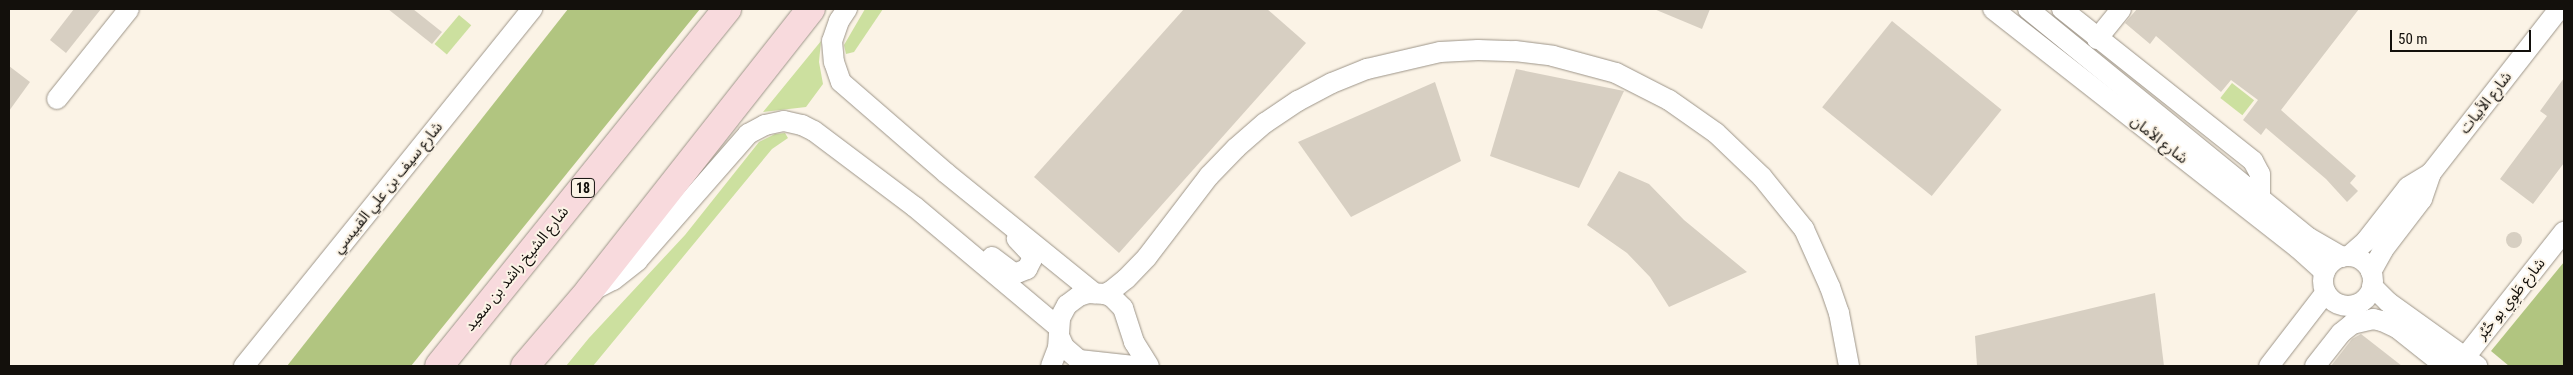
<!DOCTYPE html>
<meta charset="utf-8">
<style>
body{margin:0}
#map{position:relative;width:2573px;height:375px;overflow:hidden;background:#fbf3e6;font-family:"Roboto Condensed","Noto Sans Arabic",sans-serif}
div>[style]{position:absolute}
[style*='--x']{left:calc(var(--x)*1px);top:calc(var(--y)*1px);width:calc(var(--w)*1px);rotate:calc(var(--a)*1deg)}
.green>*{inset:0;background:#cce09f;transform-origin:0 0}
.forest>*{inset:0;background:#b1c580}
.building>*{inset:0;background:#d7cfc2;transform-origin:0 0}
.round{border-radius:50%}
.roads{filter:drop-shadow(0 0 1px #9d9589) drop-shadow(0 0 1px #9d9589)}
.street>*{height:20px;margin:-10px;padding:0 10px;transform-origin:10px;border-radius:10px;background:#fff}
.street>.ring{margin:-10px;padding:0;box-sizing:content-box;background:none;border:20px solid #fff;border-radius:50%}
.primary>*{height:28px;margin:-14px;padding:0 14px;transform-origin:14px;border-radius:14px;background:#f8dadd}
span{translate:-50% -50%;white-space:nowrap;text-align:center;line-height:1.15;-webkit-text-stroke:4px #fbf3e6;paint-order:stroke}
.shield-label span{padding:1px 4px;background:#fbf3e6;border:1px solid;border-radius:4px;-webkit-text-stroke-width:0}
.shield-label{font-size:14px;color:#13100c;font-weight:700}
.street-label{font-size:15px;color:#13100c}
.frame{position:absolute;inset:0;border:10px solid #13100c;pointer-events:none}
.scale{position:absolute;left:2390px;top:30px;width:141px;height:22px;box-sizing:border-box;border:2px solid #13100c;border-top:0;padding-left:6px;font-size:15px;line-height:18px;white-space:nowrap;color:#13100c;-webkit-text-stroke:4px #fbf3e6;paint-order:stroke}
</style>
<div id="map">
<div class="green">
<i style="clip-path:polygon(865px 9px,883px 9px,854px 52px,846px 54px,844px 45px)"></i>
<i style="left:459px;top:15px;width:16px;height:38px;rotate:40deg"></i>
<i style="clip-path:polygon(821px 41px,819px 62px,823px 84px,806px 107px,763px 112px)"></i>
<i style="left:2232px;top:83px;width:28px;height:19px;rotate:38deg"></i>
<i style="clip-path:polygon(785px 133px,788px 138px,772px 149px,593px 366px,566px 366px,589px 338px,685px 235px,759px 142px,775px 134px)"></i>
</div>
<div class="forest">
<i style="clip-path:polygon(568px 9px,700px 9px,411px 366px,287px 366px)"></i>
<i style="clip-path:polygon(2564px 262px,2564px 365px,2509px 366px,2491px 351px)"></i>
</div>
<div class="building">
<i style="clip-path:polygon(74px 9px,101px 9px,66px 53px,50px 40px)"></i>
<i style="clip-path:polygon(388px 9px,413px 9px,442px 32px,432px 44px)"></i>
<i style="clip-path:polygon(1184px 9px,1267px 9px,1306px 43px,1119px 253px,1034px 177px)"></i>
<i style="clip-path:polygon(1654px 9px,1710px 9px,1702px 29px)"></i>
<i style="clip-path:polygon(2137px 9px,2359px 9px,2281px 110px,2356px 176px,2350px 183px,2358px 191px,2347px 202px,2326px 179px,2266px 128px,2261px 135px,2243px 120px,2258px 100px,2231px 80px,2221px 92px,2156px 36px,2150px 44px,2125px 23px)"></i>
<i style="left:1892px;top:21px;width:141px;height:111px;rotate:39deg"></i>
<i style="clip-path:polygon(9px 66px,30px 82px,9px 111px)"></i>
<i style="clip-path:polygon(1516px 69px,1624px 91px,1579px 188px,1490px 156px)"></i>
<i style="clip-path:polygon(2564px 78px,2564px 163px,2533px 204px,2500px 179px,2547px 116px,2540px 111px)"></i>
<i style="clip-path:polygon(1435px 82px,1461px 161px,1351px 217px,1298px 142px)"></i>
<i style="clip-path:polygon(1619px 171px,1649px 184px,1684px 220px,1747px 272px,1669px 307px,1650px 277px,1627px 253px,1587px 225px)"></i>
<i class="round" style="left:2506px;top:232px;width:16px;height:16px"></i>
<i style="clip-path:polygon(2155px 293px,2164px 366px,1977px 366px,1975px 336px)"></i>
<i style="clip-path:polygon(2361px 334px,2402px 366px,2331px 366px,2352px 339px)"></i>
</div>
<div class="roads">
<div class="street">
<i style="--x:847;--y:9;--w:14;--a:124"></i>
<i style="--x:839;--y:21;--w:21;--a:109"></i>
<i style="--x:832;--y:41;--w:21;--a:85"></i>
<i style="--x:834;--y:62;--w:21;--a:71"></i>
<i style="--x:841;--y:82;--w:139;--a:40.9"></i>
<i style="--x:946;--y:173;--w:191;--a:39"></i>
<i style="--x:1993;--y:9;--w:387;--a:38.1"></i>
<i style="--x:2298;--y:248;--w:36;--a:42"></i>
<i style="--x:2028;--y:9;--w:362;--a:39.2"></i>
<i style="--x:2309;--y:238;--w:38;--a:30"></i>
<i style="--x:2062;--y:9;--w:244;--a:38.5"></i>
<i style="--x:2253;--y:161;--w:15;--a:62"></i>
<i style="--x:2260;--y:174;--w:25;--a:90"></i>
<i style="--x:2097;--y:39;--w:38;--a:-51"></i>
<i style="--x:57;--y:99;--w:115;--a:-51.3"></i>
<i style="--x:2349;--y:256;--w:23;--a:-41"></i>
<i style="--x:2366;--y:241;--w:68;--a:-52.1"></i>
<i style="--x:2408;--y:187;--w:27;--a:-31"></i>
<i class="ring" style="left:2323px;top:256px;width:30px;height:30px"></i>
<i style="--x:992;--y:257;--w:25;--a:37"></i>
<i style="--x:1012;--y:272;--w:5;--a:11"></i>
<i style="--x:1017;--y:273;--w:11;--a:-22"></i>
<i style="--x:1027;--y:269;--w:11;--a:-63"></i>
<i style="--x:1032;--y:259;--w:5;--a:-101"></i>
<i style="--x:1031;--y:254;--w:21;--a:-133"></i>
<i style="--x:2371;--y:272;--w:25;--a:-61"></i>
<i style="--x:2383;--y:250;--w:64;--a:-52.6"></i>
<i style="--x:2422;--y:199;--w:28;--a:-71"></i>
<i style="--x:2431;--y:173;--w:208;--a:-52"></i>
<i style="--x:2372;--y:286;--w:23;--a:45"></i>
<i style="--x:2388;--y:302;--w:110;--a:35.7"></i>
<i style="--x:595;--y:289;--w:20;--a:-27"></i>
<i style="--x:613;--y:280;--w:31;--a:-38"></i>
<i style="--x:637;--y:261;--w:169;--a:-48.8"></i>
<i style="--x:748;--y:134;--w:19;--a:-28"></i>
<i style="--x:765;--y:125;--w:19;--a:-12"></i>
<i style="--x:784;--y:121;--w:18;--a:13"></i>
<i style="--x:802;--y:125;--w:13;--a:27"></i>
<i style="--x:814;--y:131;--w:126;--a:37"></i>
<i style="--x:915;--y:207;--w:188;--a:40"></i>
<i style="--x:1105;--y:294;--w:8;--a:23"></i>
<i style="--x:1112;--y:297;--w:16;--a:45"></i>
<i style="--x:1123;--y:308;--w:36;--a:72"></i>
<i style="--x:1134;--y:342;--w:28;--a:58"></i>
<i style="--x:1060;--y:338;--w:10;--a:66"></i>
<i style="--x:1064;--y:347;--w:20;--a:41"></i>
<i style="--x:1079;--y:360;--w:55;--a:6.2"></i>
<i style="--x:244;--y:366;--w:459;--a:-51.1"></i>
<i style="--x:1051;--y:366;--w:19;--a:-69"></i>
<i style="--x:1058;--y:348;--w:30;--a:-86"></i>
<i style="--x:1060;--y:318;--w:15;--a:-62"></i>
<i style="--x:1067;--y:305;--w:15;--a:-37"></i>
<i style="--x:1079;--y:296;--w:9;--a:-18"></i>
<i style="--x:1088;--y:293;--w:17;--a:3"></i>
<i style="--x:1105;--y:294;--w:7;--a:-27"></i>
<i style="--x:1111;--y:291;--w:19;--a:-39"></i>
<i style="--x:1126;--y:279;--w:30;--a:-46"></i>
<i style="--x:1147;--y:257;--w:102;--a:-52.6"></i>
<i style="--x:1209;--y:176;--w:39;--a:-46"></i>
<i style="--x:1236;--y:148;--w:38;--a:-41"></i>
<i style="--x:1265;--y:123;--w:40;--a:-34"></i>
<i style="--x:1298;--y:101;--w:38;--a:-28"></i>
<i style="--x:1332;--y:83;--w:38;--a:-22"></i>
<i style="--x:1367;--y:69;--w:75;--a:-13.1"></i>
<i style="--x:1440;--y:52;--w:38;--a:-3"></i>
<i style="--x:1478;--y:50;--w:37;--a:2"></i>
<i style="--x:1515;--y:51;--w:38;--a:7"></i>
<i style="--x:1553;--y:56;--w:65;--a:15.1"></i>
<i style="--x:1616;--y:73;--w:59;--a:27"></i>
<i style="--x:1669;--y:100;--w:57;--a:35.1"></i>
<i style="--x:1716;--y:133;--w:64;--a:43.7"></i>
<i style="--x:1762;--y:177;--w:67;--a:51.1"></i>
<i style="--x:1804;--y:229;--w:64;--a:65.9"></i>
<i style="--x:1830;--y:287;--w:28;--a:71"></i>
<i style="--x:1839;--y:313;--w:54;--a:79.3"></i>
<i style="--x:2269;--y:366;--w:93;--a:-52.4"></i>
<i style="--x:2315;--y:366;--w:42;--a:-51.8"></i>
<i style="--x:2341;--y:333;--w:14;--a:-39"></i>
<i style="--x:2352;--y:324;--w:22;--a:-13"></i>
<i style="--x:2373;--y:319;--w:9;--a:13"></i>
<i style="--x:2382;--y:321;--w:17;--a:25"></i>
<i style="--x:2397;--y:328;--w:61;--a:38.4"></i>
<i style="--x:2458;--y:366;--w:171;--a:-51.7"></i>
</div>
<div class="primary">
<i style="--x:439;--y:366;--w:459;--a:-51.1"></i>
<i style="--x:525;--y:366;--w:99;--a:-49.5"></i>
<i style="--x:589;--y:291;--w:359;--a:-51.8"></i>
</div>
</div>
<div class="shield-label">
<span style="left:583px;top:188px">18</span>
</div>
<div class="street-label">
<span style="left:2486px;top:103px;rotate:-52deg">شارع الأبيات</span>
<span style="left:2159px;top:140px;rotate:38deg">شارع الأمان</span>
<span style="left:388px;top:188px;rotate:-51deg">شارع سيف بن علي القبيسي</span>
<span style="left:517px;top:269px;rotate:-51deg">شارع الشيخ راشد بن سعيد</span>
<span style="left:2511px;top:299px;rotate:-51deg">شارع طَوِي بو حُبُر</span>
</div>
<div class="frame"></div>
<div class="scale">50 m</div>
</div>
